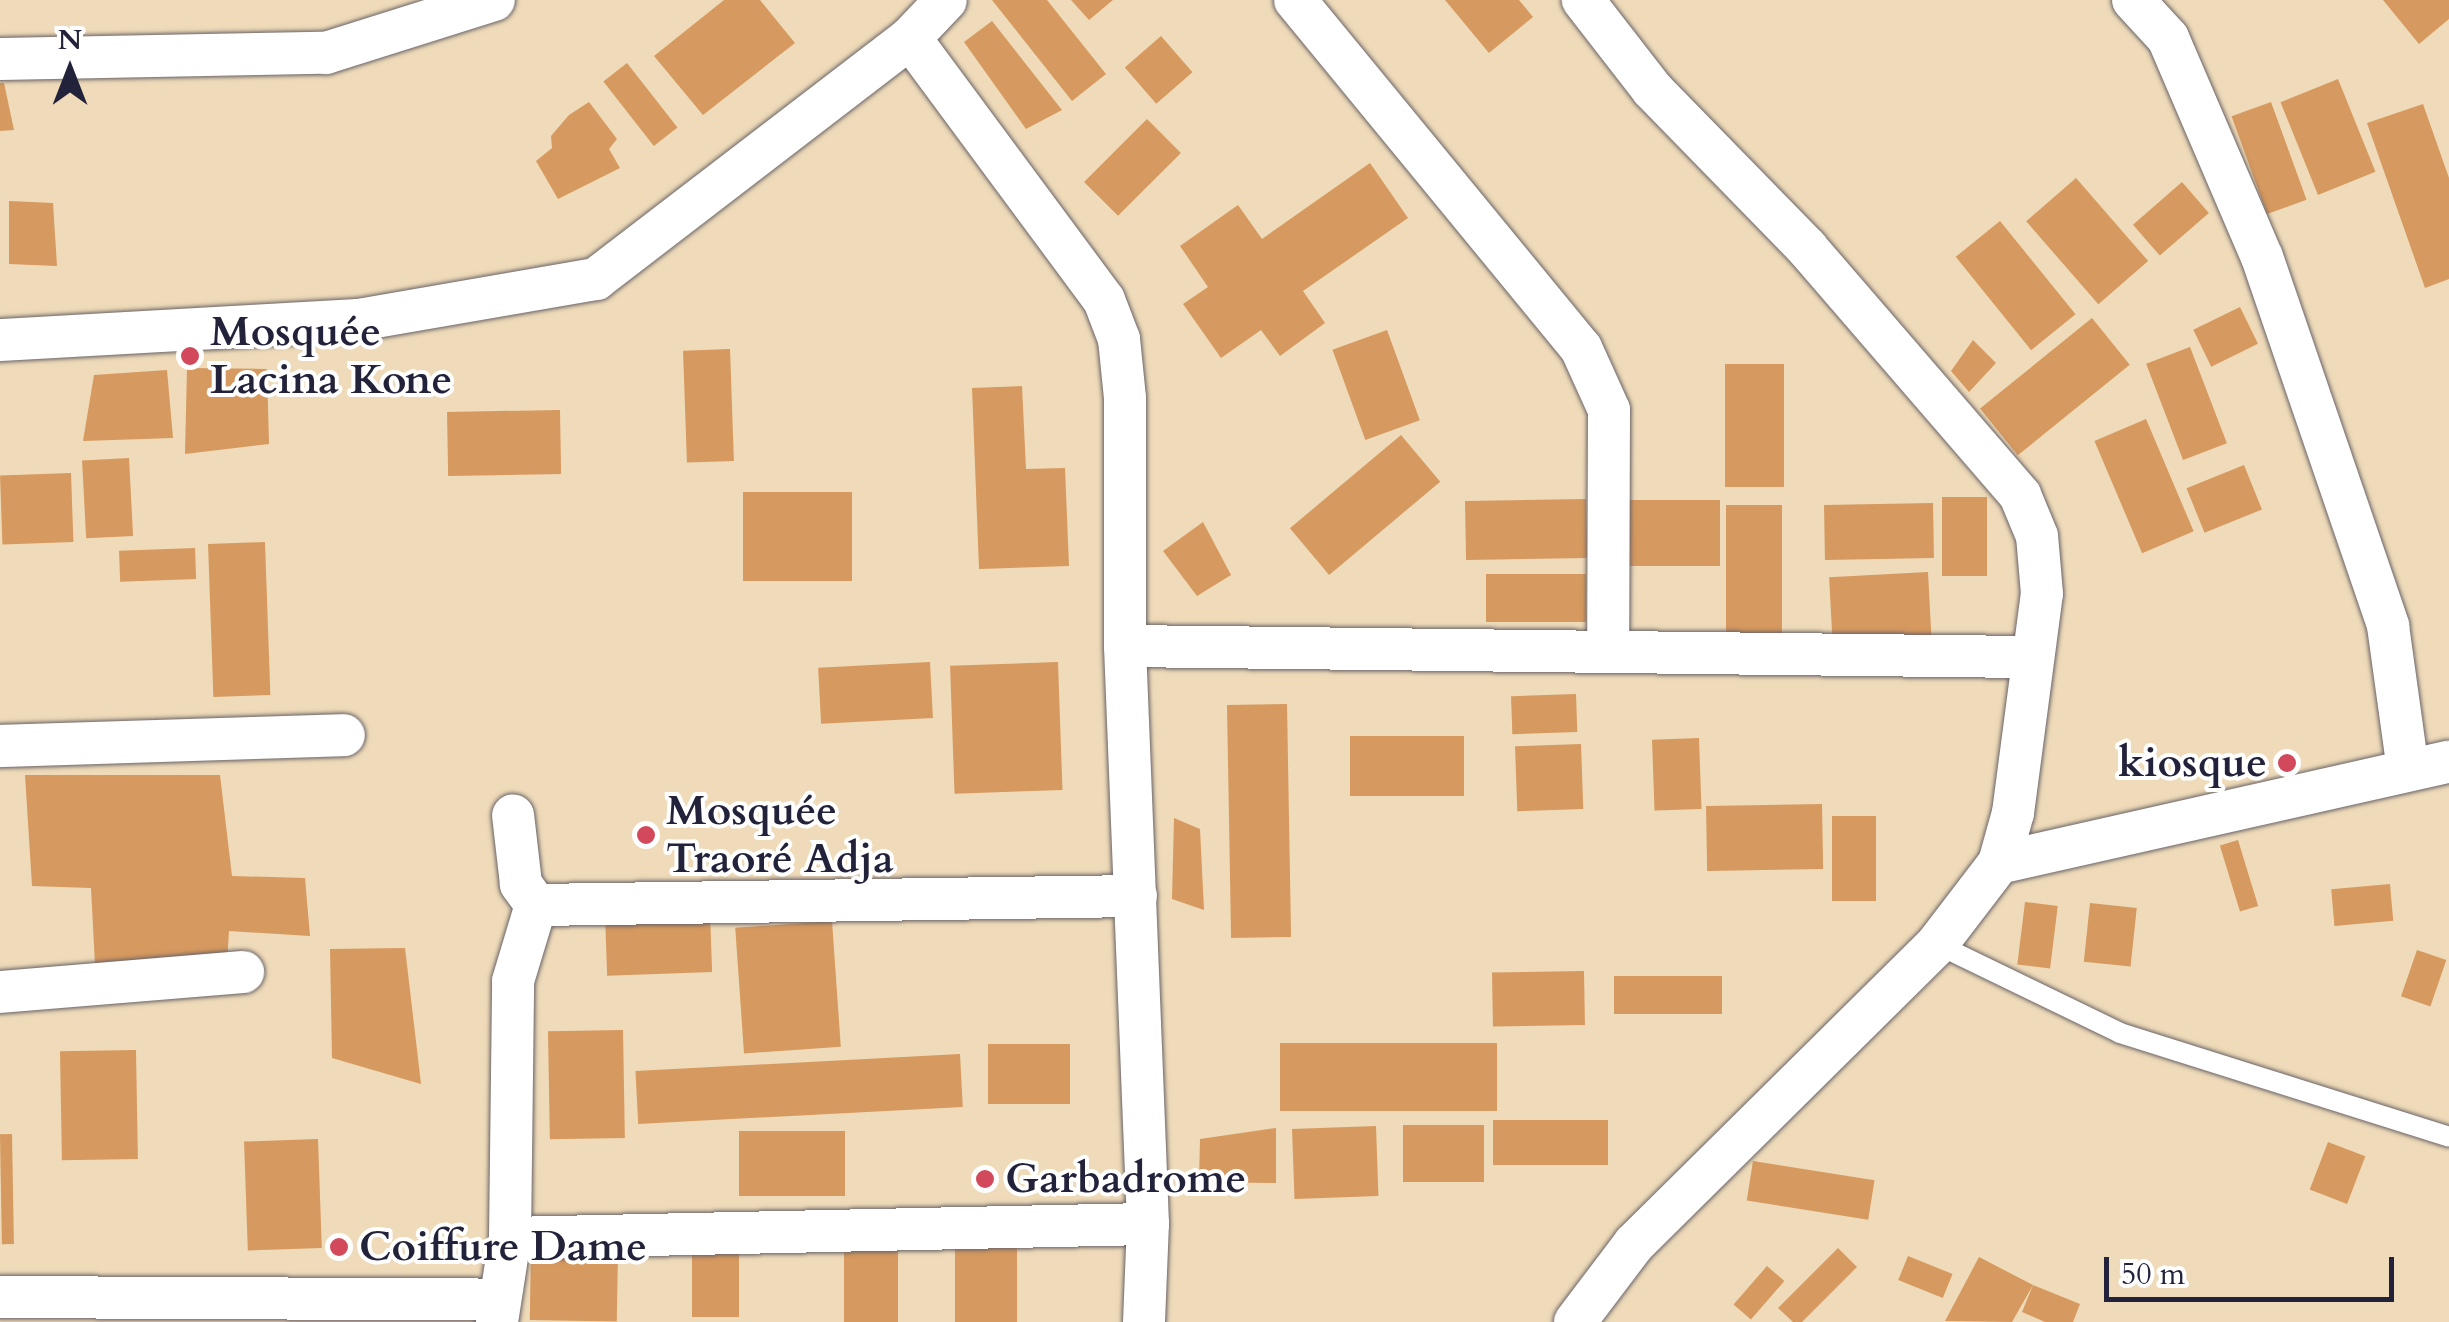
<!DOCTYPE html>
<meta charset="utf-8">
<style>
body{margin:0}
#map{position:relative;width:2449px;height:1322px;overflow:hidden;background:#efdbb9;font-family:Cardo,serif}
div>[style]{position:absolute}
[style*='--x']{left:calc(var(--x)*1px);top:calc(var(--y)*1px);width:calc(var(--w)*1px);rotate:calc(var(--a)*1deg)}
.building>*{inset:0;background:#d6995f;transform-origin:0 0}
.roads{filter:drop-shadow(0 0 2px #6a6367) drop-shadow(0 0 2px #6a6367)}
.lane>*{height:20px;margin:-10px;padding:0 10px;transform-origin:10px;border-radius:10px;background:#fff}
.street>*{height:42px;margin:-21px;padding:0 21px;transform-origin:21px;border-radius:21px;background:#fff}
.dots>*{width:28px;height:28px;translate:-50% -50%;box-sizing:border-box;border:5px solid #fff;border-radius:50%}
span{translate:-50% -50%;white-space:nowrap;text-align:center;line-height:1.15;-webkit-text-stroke:8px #fff;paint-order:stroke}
.poi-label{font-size:42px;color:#22223b;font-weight:700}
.left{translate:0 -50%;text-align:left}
.right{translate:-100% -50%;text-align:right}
.north{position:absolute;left:20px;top:20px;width:100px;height:100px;-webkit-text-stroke:8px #fff;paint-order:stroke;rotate:0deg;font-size:28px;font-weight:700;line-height:40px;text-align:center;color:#22223b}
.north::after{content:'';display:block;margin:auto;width:35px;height:45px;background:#22223b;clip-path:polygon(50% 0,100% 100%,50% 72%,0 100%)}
.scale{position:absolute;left:2104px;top:1257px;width:290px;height:45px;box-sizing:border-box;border:5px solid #22223b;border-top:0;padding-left:12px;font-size:30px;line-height:35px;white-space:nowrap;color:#22223b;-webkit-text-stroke:8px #fff;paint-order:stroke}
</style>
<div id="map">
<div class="building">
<i style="clip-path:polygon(724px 0,760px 0,795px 43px,703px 115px,654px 56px)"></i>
<i style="clip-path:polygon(992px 0,1047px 0,1106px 74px,1072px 101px)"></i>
<i style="clip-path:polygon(1071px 0,1113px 0,1089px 20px)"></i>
<i style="clip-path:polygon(1445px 0,1519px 0,1533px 17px,1489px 53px)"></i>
<i style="clip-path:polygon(2383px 0,2449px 0,2449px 19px,2419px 44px)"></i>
<i style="clip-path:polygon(992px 21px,1062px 110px,1026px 129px,964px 42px)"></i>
<i style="left:1161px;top:36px;width:48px;height:48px;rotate:49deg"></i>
<i style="left:627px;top:63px;width:82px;height:30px;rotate:52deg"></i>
<i style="left:2338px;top:79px;width:100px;height:62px;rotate:68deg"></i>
<i style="clip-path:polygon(0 83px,4px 83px,14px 130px,0 131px)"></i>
<i style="clip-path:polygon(589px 102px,617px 139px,609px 149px,620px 168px,558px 199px,536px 161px,552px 148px,551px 136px,569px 115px)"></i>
<i style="left:2271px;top:102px;width:104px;height:42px;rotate:70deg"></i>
<i style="clip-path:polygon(2423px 104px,2449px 178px,2449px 279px,2425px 288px,2367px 123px)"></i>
<i style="left:1147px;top:119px;width:48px;height:89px;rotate:45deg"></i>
<i style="clip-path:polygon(1370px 163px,1408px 218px,1303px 291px,1325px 323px,1280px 356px,1261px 330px,1221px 358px,1183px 304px,1208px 287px,1180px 246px,1238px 205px,1262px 239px)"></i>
<i style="left:2076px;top:178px;width:110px;height:66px;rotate:49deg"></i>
<i style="left:2182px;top:182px;width:41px;height:65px;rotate:49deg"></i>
<i style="clip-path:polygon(9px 201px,53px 203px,57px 266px,9px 264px)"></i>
<i style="left:2000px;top:221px;width:120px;height:57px;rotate:51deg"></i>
<i style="left:2240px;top:307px;width:41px;height:52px;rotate:64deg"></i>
<i style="left:2092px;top:318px;width:60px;height:144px;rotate:51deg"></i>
<i style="left:1387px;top:330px;width:96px;height:58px;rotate:70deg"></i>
<i style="clip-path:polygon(1973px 340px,1996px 363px,1969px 392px,1951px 371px)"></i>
<i style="left:2190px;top:347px;width:103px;height:47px;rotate:69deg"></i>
<i style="left:730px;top:349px;width:112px;height:47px;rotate:88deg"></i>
<i style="left:1784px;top:364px;width:123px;height:59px;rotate:90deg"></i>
<i style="clip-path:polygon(187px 368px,267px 369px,269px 444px,185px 454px)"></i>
<i style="clip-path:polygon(167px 370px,173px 438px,83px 441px,94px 375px)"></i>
<i style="clip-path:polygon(1022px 386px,1026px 469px,1065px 468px,1069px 566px,979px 569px,972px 388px)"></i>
<i style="left:560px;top:410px;width:64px;height:113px;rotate:89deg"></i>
<i style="left:2146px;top:419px;width:122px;height:56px;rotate:67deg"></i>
<i style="left:1401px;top:435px;width:61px;height:145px;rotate:50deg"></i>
<i style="left:129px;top:458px;width:78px;height:47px;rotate:87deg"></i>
<i style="left:2244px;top:465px;width:48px;height:62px;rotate:68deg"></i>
<i style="left:71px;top:473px;width:69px;height:71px;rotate:88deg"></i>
<i style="left:743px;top:492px;width:109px;height:89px"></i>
<i style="left:1942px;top:497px;width:45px;height:79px"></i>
<i style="left:1586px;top:499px;width:59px;height:121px;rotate:89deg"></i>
<i style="left:1625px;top:500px;width:95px;height:66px"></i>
<i style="left:1933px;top:503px;width:55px;height:109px;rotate:89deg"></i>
<i style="left:1726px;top:505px;width:56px;height:132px"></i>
<i style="clip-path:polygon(1203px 522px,1231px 575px,1197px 596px,1163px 551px)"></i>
<i style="left:265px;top:542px;width:153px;height:57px;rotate:88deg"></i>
<i style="left:195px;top:548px;width:31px;height:76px;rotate:88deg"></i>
<i style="left:1928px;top:572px;width:68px;height:99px;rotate:87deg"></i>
<i style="left:1486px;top:574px;width:100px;height:48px"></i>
<i style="left:930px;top:662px;width:56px;height:112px;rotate:87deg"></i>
<i style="left:1058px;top:662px;width:128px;height:108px;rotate:88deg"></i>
<i style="left:1576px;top:694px;width:38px;height:65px;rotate:88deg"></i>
<i style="left:1287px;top:704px;width:233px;height:60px;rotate:89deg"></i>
<i style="left:1350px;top:736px;width:114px;height:60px"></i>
<i style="left:1699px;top:738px;width:71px;height:47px;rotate:88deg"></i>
<i style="left:1581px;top:744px;width:65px;height:66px;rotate:88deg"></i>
<i style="clip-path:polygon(25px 775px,220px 775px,232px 876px,305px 878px,310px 936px,229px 931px,227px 963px,95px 965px,91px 888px,32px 886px)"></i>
<i style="left:1822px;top:804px;width:65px;height:116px;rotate:89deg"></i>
<i style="left:1832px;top:816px;width:44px;height:85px"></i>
<i style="clip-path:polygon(1174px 818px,1200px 829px,1204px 910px,1172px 899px)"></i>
<i style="left:2238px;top:840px;width:69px;height:19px;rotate:73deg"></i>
<i style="left:2390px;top:884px;width:37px;height:59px;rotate:85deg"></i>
<i style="left:2025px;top:902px;width:33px;height:63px;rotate:7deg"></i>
<i style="left:2090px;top:903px;width:47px;height:59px;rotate:6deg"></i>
<i style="left:710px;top:912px;width:60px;height:105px;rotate:88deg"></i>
<i style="left:832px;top:921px;width:126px;height:97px;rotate:86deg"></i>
<i style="clip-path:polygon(405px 948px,421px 1084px,332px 1058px,330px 949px)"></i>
<i style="left:2417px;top:950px;width:31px;height:49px;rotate:19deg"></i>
<i style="left:1584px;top:971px;width:54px;height:92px;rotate:89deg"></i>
<i style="left:1722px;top:976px;width:38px;height:108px;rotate:90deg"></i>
<i style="left:623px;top:1030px;width:108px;height:75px;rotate:89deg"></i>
<i style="left:1497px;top:1043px;width:68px;height:217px;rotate:90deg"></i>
<i style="left:988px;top:1044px;width:82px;height:60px"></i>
<i style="left:136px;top:1050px;width:109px;height:76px;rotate:89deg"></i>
<i style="left:960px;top:1054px;width:53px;height:325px;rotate:87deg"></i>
<i style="left:1608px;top:1120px;width:45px;height:115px;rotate:90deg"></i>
<i style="left:1403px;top:1125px;width:81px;height:57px"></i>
<i style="left:1376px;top:1126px;width:70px;height:84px;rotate:88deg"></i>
<i style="clip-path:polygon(1276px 1128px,1276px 1183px,1199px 1182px,1200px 1139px)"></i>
<i style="left:739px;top:1131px;width:106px;height:65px"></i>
<i style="left:12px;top:1134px;width:110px;height:12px;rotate:89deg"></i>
<i style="left:318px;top:1139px;width:109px;height:74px;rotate:88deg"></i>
<i style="left:2328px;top:1142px;width:40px;height:51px;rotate:21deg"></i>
<i style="left:1753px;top:1161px;width:123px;height:40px;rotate:9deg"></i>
<i style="left:955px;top:1238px;width:62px;height:84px"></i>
<i style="left:692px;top:1243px;width:47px;height:74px"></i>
<i style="clip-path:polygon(1838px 1248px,1857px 1267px,1802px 1322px,1793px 1322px,1778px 1308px)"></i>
<i style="left:844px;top:1249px;width:54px;height:73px"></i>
<i style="left:531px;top:1250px;width:87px;height:70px;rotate:1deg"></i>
<i style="left:1908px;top:1256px;width:48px;height:26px;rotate:22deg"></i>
<i style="clip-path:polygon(1979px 1257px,2033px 1285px,2012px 1322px,1945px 1321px)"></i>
<i style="left:1767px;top:1266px;width:23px;height:51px;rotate:41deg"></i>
<i style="clip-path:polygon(2033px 1285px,2080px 1304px,2073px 1322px,2045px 1322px,2022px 1312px)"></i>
</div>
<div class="roads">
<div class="lane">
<i style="--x:1937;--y:944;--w:203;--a:25.9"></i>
<i style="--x:2120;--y:1033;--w:345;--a:17.5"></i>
</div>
<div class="street">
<i style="--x:1295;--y:0;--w:450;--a:50.6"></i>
<i style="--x:1581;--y:348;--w:68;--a:65.7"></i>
<i style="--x:1609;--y:410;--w:242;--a:90.2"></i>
<i style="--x:2133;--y:0;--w:52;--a:47.4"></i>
<i style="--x:2168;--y:38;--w:238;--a:66.8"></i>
<i style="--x:2262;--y:257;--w:390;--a:71.1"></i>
<i style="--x:2388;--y:626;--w:145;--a:82.1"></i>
<i style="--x:910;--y:38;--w:326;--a:53.5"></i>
<i style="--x:1104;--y:300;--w:42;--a:69"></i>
<i style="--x:1119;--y:339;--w:59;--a:84.2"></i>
<i style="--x:1125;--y:398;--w:248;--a:90"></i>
<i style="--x:0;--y:59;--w:326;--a:-1.1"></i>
<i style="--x:326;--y:53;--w:176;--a:-17.5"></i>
<i style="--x:0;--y:340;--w:359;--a:-3.2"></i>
<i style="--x:358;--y:320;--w:242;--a:-9.8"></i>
<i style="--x:596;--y:279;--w:396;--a:-37.5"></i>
<i style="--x:910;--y:38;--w:52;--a:-46.5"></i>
<i style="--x:0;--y:746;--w:344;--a:-1.8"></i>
<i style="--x:1999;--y:863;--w:461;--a:-12.7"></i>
<i style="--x:536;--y:905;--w:600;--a:-0.86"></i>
<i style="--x:0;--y:992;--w:244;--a:-4.7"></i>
<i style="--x:510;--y:1238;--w:638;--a:-1.26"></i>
<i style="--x:0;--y:1297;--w:495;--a:0.3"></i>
<i style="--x:497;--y:1322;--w:85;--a:-81.2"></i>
<i style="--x:510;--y:1238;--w:257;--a:-89.3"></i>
<i style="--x:513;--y:981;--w:79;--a:-73.2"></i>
<i style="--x:536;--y:905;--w:26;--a:-126"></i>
<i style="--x:521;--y:884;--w:69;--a:-96.6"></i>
<i style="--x:1144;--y:1322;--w:98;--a:-87.7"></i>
<i style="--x:1148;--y:1224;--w:578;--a:-92.28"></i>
<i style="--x:1125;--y:646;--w:906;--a:0.7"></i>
<i style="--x:1575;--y:1322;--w:98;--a:-52.9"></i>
<i style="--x:1634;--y:1244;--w:426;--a:-44.7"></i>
<i style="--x:1937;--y:944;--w:102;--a:-52.6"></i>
<i style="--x:1999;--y:863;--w:52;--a:-74.4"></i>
<i style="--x:2013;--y:813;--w:221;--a:-82.5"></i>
<i style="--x:2042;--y:594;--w:58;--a:-94.9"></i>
<i style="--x:2037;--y:536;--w:44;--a:-112.5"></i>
<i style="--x:2020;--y:495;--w:326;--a:-130.8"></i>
<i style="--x:1807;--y:248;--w:222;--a:-134.3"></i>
<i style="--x:1652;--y:89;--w:113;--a:-127.8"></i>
</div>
</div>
<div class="dots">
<i style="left:190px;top:356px;background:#d1495b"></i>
<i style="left:2287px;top:763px;background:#d1495b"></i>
<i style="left:646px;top:835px;background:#d1495b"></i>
<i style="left:985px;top:1179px;background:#d1495b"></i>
<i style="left:339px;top:1247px;background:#d1495b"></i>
</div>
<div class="poi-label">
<span class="left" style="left:210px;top:356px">Mosquée<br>Lacina Kone</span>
<span class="right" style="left:2267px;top:763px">kiosque</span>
<span class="left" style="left:666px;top:835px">Mosquée<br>Traoré Adja</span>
<span class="left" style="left:1005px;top:1179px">Garbadrome</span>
<span class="left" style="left:359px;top:1247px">Coiffure Dame</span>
</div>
<div class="north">N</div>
<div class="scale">50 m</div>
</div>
